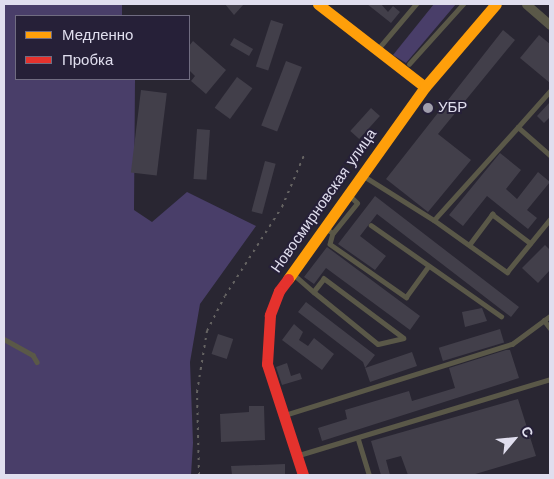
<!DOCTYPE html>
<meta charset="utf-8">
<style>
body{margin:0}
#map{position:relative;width:554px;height:479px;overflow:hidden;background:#292632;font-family:"Work Sans",sans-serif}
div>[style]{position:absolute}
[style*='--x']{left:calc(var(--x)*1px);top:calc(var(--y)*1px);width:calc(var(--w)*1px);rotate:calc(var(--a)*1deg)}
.green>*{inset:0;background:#493e69}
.building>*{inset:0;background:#423f4a;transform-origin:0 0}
.lane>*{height:4.5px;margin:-2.25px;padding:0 2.25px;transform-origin:2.25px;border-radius:2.25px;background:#5a5848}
.street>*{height:9px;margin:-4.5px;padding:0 4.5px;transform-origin:4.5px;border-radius:4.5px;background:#5a5848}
.slow>*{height:11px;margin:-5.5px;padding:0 5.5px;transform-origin:5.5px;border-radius:5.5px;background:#ff9f0a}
.jam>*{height:11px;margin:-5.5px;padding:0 5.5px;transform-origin:5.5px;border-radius:5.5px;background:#e5322d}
.rail>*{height:2px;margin-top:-1px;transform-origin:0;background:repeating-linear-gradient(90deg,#656362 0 2.5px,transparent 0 7.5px)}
.dots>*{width:14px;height:14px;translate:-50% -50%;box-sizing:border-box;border:2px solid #262038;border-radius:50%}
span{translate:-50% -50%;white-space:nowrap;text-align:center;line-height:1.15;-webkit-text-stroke:4px #262038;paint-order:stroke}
.poi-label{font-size:15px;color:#e0deee}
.left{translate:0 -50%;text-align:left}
.street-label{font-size:15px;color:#e0deee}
.frame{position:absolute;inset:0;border:5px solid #e0deee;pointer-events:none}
.legend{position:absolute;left:15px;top:15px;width:175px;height:65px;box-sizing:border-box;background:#262038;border:1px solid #706c81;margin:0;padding:6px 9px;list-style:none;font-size:15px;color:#e0deee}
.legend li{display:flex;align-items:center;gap:10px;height:25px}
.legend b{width:25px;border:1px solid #706c81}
.north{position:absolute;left:489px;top:414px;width:50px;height:50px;-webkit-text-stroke:4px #262038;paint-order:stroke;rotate:62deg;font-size:14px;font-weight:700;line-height:20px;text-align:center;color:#e0deee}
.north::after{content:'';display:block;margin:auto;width:18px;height:22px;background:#e0deee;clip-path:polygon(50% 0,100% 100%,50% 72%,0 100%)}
</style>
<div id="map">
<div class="green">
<i style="clip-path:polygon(4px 4px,122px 4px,122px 16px,16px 16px,16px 79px,135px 79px,134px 210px,152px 222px,187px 192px,256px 226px,200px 304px,190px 362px,193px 443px,191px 475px,4px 475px)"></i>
<i style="clip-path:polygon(434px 4px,456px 4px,406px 63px,393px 55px)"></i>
</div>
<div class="building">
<i style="clip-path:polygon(225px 4px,244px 4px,234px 15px)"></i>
<i style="clip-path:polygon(367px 4px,381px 4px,388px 12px,393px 6px,400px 12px,391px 23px)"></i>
<i style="left:271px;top:20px;width:13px;height:49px;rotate:18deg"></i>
<i style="clip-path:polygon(503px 30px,515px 40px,438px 134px,471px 160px,428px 212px,386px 179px)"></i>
<i style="clip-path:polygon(539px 35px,550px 44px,550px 83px,520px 58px)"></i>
<i style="left:234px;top:38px;width:22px;height:8px;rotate:30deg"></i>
<i style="clip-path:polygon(193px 41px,226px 70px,206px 94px,191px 81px,195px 76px,189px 70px,189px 46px)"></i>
<i style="left:286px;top:61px;width:17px;height:69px;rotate:21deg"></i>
<i style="left:237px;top:77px;width:19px;height:38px;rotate:36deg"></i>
<i style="left:141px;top:90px;width:26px;height:83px;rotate:7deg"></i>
<i style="clip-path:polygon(550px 102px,550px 117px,544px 123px,537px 116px)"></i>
<i style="left:371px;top:108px;width:12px;height:31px;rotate:42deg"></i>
<i style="left:197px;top:129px;width:13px;height:50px;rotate:4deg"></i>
<i style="clip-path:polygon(500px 153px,521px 170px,506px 189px,517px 199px,538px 172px,550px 182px,527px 210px,537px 218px,528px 229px,487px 196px,463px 226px,449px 215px)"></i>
<i style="left:265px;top:161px;width:11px;height:52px;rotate:15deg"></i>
<i style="clip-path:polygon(375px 196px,519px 307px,511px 317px,377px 214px,360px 236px,386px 256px,375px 270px,338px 244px)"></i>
<i style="clip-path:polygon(545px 245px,550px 250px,550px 270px,538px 283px,522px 268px)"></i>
<i style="clip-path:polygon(327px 247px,420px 316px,410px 330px,326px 268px,314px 284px,304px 277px)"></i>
<i style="clip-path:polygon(306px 302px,375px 355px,365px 368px,412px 352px,417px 366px,370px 382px,363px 362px,298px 312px)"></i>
<i style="clip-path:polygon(482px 308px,487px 321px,465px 327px,462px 312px)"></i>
<i style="clip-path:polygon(294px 324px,303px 332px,299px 340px,308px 346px,314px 338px,334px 354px,322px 370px,282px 340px)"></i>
<i style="left:500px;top:329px;width:14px;height:64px;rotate:73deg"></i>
<i style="left:218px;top:334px;width:16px;height:21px;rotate:18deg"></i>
<i style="clip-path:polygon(506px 350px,510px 350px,519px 378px,322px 441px,318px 428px,347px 419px,345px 410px,409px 391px,412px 401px,455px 388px,449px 368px)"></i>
<i style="clip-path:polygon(287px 363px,291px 376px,300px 373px,302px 379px,282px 385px,276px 367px)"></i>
<i style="clip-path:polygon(518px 399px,536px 456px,472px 475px,408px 475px,401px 456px,386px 460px,390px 475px,381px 475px,371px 441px)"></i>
<i style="clip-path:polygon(249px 406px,264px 406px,265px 440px,221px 442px,220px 414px,249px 412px)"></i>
<i style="clip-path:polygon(285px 464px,285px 475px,232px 475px,231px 466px)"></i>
</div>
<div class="lane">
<i style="--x:378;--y:49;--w:59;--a:-49.8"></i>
<i style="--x:409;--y:64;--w:81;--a:-48"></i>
<i style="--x:518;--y:127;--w:48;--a:-48.4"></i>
<i style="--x:362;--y:175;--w:85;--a:32"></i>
<i style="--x:434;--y:220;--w:125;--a:-47.9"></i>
<i style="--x:518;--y:127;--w:43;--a:41.2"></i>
<i style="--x:434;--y:220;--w:90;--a:35.5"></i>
<i style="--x:507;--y:272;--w:68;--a:-50.9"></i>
<i style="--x:371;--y:225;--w:159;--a:35"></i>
<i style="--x:325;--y:228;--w:9;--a:32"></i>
<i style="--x:333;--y:233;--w:38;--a:-51"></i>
<i style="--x:357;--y:203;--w:12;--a:-138"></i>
<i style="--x:333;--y:233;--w:11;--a:105"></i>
<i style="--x:330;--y:244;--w:93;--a:34.9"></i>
<i style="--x:406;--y:297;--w:37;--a:-54"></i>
<i style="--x:469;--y:245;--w:39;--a:-53"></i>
<i style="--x:492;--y:214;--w:48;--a:37.3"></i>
<i style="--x:292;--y:273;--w:29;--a:41"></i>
<i style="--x:314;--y:292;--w:82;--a:39.1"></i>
<i style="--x:378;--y:344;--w:26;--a:-13"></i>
<i style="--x:403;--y:338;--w:99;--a:-143.2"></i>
<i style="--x:324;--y:279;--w:16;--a:128"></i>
<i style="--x:544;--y:320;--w:10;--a:53"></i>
<i style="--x:4;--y:339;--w:33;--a:29"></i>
<i style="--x:33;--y:355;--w:8;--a:60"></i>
<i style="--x:285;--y:415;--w:238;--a:-17.4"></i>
<i style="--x:512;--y:344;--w:47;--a:-36.4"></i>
<i style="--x:358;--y:438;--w:39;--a:73"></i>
<i style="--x:299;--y:455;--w:262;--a:-16.8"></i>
</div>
<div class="street">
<i style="--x:526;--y:4;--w:32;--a:41"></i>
</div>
<div class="slow">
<i style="--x:318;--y:4;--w:135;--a:37.8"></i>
<i style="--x:288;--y:279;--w:236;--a:-54.5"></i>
<i style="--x:425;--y:87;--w:109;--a:-49.5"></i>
</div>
<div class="jam">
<i style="--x:288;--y:279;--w:15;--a:127"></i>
<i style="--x:279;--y:291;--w:26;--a:111"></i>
<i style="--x:270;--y:315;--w:49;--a:93.5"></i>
<i style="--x:267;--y:364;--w:117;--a:72"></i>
</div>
<div class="rail">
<i style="--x:199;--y:475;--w:83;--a:-91.4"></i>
<i style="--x:197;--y:392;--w:62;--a:-80.7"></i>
<i style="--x:207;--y:331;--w:39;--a:-63"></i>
<i style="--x:225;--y:296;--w:106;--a:-57.4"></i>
<i style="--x:282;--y:207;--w:59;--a:-66.9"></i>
</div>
<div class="dots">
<i style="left:428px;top:108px;background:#a09eac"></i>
</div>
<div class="poi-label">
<span class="left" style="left:438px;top:108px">УБР</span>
</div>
<div class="street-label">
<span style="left:324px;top:201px;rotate:-55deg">Новосмирновская улица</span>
</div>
<div class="frame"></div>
<ul class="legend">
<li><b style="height:6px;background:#ff9f0a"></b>Медленно</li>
<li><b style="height:6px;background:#e5322d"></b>Пробка</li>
</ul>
<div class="north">С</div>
</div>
